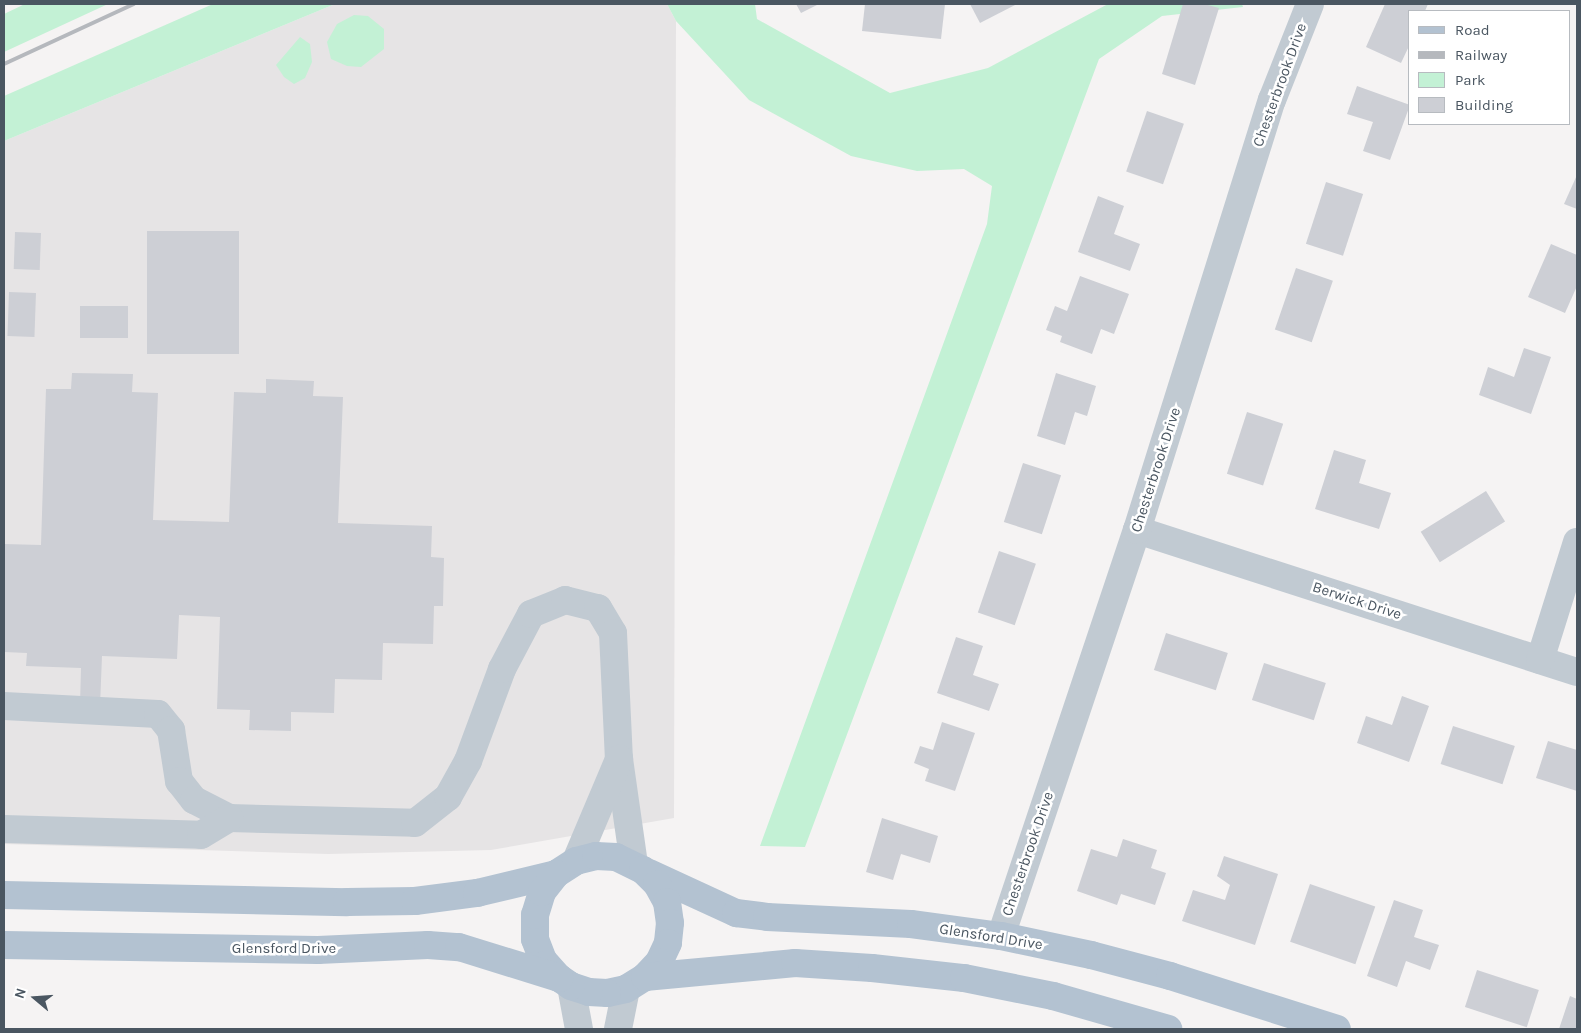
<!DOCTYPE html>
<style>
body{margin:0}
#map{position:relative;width:1581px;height:1033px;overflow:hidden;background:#f5f3f3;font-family:Karla,sans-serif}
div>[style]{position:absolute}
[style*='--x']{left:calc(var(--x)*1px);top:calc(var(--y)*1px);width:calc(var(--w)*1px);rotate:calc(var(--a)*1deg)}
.education>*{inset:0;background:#e6e4e5}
.green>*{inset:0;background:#c3f1d5}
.building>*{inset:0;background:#cdcfd5;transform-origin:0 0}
.minor>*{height:28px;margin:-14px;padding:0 14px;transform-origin:14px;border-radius:14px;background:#c1cad2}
.major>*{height:28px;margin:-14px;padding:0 14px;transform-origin:14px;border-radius:14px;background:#b3c2d1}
.rail>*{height:4px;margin:-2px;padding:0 2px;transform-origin:2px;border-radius:2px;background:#b5b8bd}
span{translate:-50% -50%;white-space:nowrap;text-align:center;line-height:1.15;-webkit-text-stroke:5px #fff;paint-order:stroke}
.street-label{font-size:15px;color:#4a5661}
.frame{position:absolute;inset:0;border:5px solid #4a5661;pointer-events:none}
.legend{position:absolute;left:1408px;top:10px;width:162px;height:115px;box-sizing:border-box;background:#fff;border:1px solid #b7bbc0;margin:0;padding:6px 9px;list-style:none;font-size:15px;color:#4a5661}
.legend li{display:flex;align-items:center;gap:10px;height:25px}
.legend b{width:25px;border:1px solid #b7bbc0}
.north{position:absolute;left:10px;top:973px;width:50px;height:50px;-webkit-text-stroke:4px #fff;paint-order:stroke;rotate:288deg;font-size:14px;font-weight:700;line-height:20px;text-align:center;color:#4a5661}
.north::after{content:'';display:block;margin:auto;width:18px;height:22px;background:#4a5661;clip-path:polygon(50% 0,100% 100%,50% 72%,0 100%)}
</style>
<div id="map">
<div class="education">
<i style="clip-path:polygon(335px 4px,667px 4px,676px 21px,674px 818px,491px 850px,328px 854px,4px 844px,4px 141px)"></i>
</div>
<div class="green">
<i style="clip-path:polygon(25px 4px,108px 4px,4px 52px,4px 14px)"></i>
<i style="clip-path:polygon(213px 4px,335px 4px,4px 141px,4px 96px)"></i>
<i style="clip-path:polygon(667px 4px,755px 4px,757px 19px,890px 93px,988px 68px,1108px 4px,1242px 4px,1243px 7px,1162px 16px,1099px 59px,805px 847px,760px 846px,987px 224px,992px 186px,964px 169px,917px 171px,851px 156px,749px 100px,676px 21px)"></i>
<i style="clip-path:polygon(354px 15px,368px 16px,384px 29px,384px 49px,361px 67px,347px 66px,331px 59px,327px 42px,337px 24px)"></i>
<i style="clip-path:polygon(300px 37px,310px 44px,312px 62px,305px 78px,294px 84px,284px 77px,276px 65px)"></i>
</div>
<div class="building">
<i style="clip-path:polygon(796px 4px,819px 4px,801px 13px)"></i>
<i style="clip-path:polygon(865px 4px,945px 4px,941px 39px,862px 31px)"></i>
<i style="clip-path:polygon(970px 4px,1017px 4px,980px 23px)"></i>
<i style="clip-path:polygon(1183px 4px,1204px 4px,1219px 8px,1195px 85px,1162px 74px)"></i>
<i style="clip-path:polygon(1385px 4px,1428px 4px,1425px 11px,1410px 11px,1410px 44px,1401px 63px,1366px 47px)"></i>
<i style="clip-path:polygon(1357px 86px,1410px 105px,1390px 160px,1363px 151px,1373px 122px,1347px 114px)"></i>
<i style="left:1147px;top:111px;width:39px;height:64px;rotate:19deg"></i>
<i style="clip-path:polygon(1577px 175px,1577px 209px,1564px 204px)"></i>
<i style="left:1326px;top:182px;width:39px;height:65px;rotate:18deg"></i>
<i style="clip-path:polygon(1098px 196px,1124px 206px,1114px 234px,1140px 244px,1130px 271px,1078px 252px)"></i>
<i style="left:147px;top:231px;width:92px;height:123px"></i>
<i style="left:15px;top:232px;width:26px;height:37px;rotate:2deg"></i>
<i style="clip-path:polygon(1551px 244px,1577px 255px,1577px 286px,1565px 313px,1528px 297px)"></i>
<i style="left:1296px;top:268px;width:39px;height:65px;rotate:19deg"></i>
<i style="clip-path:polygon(1080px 276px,1129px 294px,1114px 334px,1101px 329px,1092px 354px,1060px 342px,1062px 336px,1046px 330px,1055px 306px,1067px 311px)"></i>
<i style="left:9px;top:292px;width:27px;height:44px;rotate:2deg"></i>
<i style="left:128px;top:306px;width:32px;height:48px;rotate:90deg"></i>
<i style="clip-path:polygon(1524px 348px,1551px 357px,1531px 414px,1479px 395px,1488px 367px,1514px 377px)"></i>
<i style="clip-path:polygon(72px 373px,133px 374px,132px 392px,158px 393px,153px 520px,229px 522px,234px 392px,266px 393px,266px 379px,314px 381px,313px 396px,343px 397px,338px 523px,432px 526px,431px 557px,444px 558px,443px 606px,434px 606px,433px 644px,383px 643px,382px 680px,335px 679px,334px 713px,291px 712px,291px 731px,249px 730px,250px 710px,217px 709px,220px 617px,179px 615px,177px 659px,102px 656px,100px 706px,80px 705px,81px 668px,26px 666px,27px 653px,4px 652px,4px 544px,41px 545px,46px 389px,71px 389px)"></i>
<i style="clip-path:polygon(1056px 373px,1096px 386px,1087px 416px,1075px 412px,1065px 445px,1037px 436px)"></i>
<i style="left:1247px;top:412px;width:38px;height:65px;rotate:18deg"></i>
<i style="clip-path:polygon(1334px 450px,1366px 460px,1359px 483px,1391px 493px,1379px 529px,1315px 509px)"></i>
<i style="left:1023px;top:463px;width:40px;height:62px;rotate:18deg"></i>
<i style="left:1486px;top:491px;width:36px;height:77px;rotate:58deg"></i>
<i style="left:999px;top:551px;width:39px;height:65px;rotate:19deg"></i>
<i style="left:1166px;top:633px;width:65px;height:39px;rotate:18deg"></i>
<i style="clip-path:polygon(956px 637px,983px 646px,973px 675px,999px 684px,989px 711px,937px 693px)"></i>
<i style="left:1264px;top:663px;width:65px;height:39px;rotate:18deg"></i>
<i style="clip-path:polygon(1402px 696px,1429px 706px,1409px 762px,1357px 743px,1366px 716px,1392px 725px)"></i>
<i style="clip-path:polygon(942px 722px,975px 733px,955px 791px,925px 781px,929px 769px,914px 763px,920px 746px,933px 750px)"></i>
<i style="left:1453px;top:726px;width:65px;height:40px;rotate:18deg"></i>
<i style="clip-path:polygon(1548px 741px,1577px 750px,1577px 791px,1536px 778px)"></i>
<i style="clip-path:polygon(882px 818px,938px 836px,930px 863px,901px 854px,893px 880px,866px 872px)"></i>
<i style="clip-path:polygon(1123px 839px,1157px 850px,1151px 868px,1166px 873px,1155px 905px,1121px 894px,1117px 905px,1077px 891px,1091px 849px,1117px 857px)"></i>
<i style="clip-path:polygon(1224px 856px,1278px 874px,1255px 945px,1182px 921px,1193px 890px,1225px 900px,1230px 885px,1217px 876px)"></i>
<i style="left:1310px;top:884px;width:69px;height:61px;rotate:19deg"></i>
<i style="clip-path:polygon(1394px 900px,1423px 910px,1414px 937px,1439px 945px,1430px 970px,1406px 961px,1397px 987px,1367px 976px)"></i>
<i style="left:1477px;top:970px;width:65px;height:39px;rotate:18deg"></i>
<i style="clip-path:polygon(1570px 996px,1577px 999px,1577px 1029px,1559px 1029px)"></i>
</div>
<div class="minor">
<i style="--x:1137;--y:530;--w:462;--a:17.9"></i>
<i style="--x:1540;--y:660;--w:124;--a:-72.6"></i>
<i style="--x:4;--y:706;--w:154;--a:3"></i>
<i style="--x:158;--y:714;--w:21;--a:51"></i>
<i style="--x:171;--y:730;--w:52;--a:81.1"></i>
<i style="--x:179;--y:781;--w:24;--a:52"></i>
<i style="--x:194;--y:800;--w:39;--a:27"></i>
<i style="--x:229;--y:818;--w:186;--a:1.5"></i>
<i style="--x:415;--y:823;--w:42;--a:-38.2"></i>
<i style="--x:448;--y:797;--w:41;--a:-60.9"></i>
<i style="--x:468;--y:761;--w:98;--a:-69.7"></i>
<i style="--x:502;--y:669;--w:62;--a:-62.2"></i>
<i style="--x:531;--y:614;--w:37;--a:-22"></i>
<i style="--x:565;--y:600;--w:34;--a:14"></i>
<i style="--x:598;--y:608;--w:29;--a:59"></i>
<i style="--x:613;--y:633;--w:126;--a:87.3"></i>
<i style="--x:619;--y:759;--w:106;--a:81.9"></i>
<i style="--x:4;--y:829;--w:197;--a:1.7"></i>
<i style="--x:201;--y:835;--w:33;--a:-31"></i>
<i style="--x:576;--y:861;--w:111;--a:-67.1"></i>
<i style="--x:1001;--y:936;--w:428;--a:-71.5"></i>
<i style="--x:1137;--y:530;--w:451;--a:-72.6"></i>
<i style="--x:1272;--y:100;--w:103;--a:-68.4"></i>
<i style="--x:571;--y:986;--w:44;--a:79.5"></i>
<i style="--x:618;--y:1029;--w:41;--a:-78.7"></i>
</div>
<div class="major">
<i style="--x:649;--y:873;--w:96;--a:24.7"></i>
<i style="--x:736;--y:913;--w:31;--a:7"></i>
<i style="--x:767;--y:917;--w:144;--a:2.8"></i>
<i style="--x:911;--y:924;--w:91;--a:7.6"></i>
<i style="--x:1001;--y:936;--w:92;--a:11.9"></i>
<i style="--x:1091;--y:955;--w:82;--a:14.9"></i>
<i style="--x:1170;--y:976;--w:175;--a:17.6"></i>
<i style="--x:4;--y:895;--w:343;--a:1.2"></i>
<i style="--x:347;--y:902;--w:68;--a:-0.8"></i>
<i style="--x:415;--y:901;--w:63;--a:-7.4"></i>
<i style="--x:477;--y:893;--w:81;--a:-13.5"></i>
<i style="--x:556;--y:874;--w:24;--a:-33"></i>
<i style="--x:576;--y:861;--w:21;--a:-14"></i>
<i style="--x:596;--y:856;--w:20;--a:3"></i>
<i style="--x:616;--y:857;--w:30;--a:26"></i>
<i style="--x:643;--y:870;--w:20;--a:45"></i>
<i style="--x:657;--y:884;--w:21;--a:61"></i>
<i style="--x:667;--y:902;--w:21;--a:82"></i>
<i style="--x:670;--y:923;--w:20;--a:96"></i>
<i style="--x:668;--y:943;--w:21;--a:115"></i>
<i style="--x:659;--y:962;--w:21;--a:133"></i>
<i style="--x:645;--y:977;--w:22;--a:148"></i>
<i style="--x:626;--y:989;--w:19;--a:168"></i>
<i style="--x:607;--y:993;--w:18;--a:-177"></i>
<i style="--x:589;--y:992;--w:19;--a:-162"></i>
<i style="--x:571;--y:986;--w:14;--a:-146"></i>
<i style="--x:559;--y:978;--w:24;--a:-132"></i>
<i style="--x:543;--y:960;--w:22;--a:-111"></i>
<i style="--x:535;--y:939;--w:24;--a:-90"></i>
<i style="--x:535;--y:915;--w:24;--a:-73"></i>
<i style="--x:542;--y:892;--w:23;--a:-52"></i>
<i style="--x:4;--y:945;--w:314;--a:0.9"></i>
<i style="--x:318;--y:950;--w:110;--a:-2.6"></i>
<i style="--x:428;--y:945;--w:31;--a:4"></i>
<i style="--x:459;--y:947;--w:105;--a:17.2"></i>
<i style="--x:645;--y:977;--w:151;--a:-5.3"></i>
<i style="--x:795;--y:963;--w:77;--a:3.7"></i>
<i style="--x:872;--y:968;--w:93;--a:6.2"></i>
<i style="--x:964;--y:978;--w:91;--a:11.4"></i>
<i style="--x:1053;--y:996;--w:120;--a:16"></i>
</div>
<div class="rail">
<i style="--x:4;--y:64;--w:143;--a:-24.8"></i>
</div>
<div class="street-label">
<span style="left:1280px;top:85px;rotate:-70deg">Chesterbrook Drive</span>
<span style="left:1156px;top:470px;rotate:-72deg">Chesterbrook Drive</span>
<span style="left:1357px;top:601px;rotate:18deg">Berwick Drive</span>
<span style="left:1028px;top:854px;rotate:-71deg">Chesterbrook Drive</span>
<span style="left:991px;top:937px;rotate:9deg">Glensford Drive</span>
<span style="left:284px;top:949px">Glensford Drive</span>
</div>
<div class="frame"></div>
<ul class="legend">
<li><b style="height:6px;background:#b3c2d1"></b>Road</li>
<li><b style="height:6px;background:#b5b8bd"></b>Railway</li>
<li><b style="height:14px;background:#c3f1d5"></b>Park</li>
<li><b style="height:14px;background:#cdcfd5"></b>Building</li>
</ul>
<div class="north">N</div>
</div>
